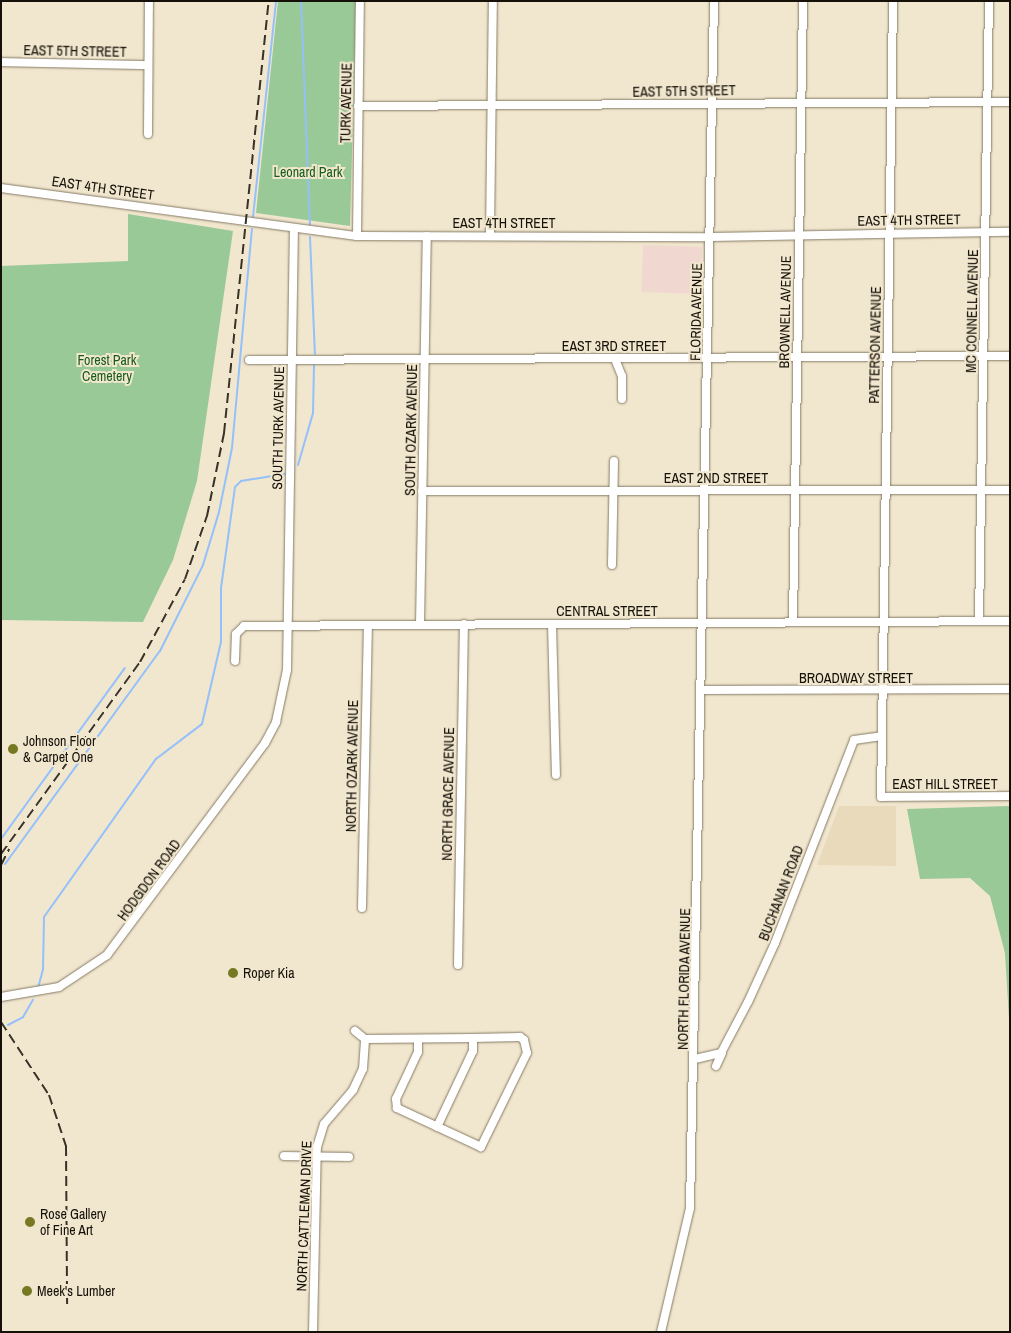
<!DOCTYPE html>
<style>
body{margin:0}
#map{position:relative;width:1011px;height:1333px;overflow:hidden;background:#f1e6ce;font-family:"Archivo Narrow",sans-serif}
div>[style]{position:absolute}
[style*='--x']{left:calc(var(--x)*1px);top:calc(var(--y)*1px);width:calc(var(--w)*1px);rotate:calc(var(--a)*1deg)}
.commercial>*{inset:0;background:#f0d7cf;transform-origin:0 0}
.built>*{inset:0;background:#e9dabb}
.green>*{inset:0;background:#98c997}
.stream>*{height:2px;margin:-1px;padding:0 1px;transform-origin:1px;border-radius:1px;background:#94c0fb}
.roads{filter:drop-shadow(0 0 1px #857b65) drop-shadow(0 0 1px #857b65)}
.minor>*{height:8px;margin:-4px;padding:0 4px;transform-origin:4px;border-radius:4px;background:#fff}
.rail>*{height:2px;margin-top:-1px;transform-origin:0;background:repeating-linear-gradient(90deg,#373127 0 10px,transparent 0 15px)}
.dots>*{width:14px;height:14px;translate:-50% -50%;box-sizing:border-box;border:2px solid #f1e6ce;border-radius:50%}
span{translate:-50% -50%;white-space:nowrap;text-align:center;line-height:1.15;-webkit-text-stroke:4px #f1e6ce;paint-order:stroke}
.street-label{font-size:14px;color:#151008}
.park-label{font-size:14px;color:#145c1a}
.poi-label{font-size:14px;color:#151008}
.left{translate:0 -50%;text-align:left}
.frame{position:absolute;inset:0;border:2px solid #151008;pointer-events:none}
</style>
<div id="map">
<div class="commercial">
<i style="left:643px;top:245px;width:59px;height:47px;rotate:2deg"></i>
</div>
<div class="built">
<i style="clip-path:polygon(839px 806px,896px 806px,896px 866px,817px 865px)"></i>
</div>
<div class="green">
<i style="clip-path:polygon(278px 1px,356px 1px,350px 226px,256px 213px)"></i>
<i style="clip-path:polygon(128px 214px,233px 231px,197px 481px,173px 560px,143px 622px,1px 620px,1px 266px,128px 261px)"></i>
<i style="clip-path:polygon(1010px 806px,1010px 1035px,1005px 953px,990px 896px,970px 878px,920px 879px,907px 809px)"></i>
</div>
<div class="stream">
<i style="--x:301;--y:1;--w:224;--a:87.7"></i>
<i style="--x:253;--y:217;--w:217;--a:-83.9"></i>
<i style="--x:310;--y:237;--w:117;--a:87.6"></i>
<i style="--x:298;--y:465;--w:54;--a:-73.9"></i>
<i style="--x:313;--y:413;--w:48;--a:-88.8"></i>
<i style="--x:1;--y:839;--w:211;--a:-54.1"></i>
<i style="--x:5;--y:864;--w:263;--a:-54"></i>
<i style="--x:160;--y:651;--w:96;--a:-63.4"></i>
<i style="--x:203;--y:565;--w:55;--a:-73.2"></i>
<i style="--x:219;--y:512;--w:65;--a:-78.5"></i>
<i style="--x:232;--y:448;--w:220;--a:-84.8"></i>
<i style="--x:38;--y:988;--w:20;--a:-75"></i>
<i style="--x:43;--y:969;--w:52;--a:-88.9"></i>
<i style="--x:44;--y:917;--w:194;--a:-54.7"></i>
<i style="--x:156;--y:759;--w:58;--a:-37.3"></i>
<i style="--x:202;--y:724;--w:84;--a:-77"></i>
<i style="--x:221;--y:642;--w:54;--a:-90"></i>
<i style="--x:221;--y:588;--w:102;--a:-82.1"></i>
<i style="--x:235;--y:487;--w:8;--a:-45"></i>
<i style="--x:241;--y:481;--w:44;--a:-9.2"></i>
<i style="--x:8;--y:1025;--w:17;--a:-28"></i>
<i style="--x:23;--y:1017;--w:20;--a:-60"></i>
</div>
<div class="roads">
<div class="minor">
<i style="--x:893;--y:1;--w:796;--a:90.86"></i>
<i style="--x:881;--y:797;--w:129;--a:-0.4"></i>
<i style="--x:1;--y:62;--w:147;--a:1.2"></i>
<i style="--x:358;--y:106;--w:652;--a:-0.35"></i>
<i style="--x:148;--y:134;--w:133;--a:-89.6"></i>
<i style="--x:1;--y:188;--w:359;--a:7.7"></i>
<i style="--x:357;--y:236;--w:354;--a:0.2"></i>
<i style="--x:711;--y:237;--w:299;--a:-1"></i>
<i style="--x:490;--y:235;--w:234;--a:-89.3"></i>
<i style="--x:357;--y:236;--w:235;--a:-89.3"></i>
<i style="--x:615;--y:359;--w:18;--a:68"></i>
<i style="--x:622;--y:376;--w:23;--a:90"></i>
<i style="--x:249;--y:360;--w:761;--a:-0.3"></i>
<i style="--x:422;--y:491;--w:588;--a:-0.1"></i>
<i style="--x:612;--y:565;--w:104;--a:-88.9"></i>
<i style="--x:979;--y:621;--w:620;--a:-89.08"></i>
<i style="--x:793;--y:622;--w:621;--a:-89.08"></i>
<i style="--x:552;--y:624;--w:151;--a:88.5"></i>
<i style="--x:420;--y:625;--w:389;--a:-89"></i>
<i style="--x:235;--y:661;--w:27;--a:-88"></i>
<i style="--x:236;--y:634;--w:11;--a:-45"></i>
<i style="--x:244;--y:626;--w:766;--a:-0.37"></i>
<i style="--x:702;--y:690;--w:308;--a:-0.2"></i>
<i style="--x:362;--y:908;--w:283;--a:-88.8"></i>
<i style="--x:458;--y:965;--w:341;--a:-89"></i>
<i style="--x:1;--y:997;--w:59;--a:-9.8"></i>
<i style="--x:59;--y:987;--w:58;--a:-33.7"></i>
<i style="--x:107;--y:955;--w:264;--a:-53.3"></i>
<i style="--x:265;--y:743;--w:24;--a:-62"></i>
<i style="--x:276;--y:722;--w:53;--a:-78.1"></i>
<i style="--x:287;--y:670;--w:441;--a:-89.1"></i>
<i style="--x:365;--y:1039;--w:108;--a:-0.5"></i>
<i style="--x:473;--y:1038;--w:47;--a:-1.2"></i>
<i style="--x:520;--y:1037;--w:5;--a:37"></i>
<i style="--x:524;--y:1040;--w:13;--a:77"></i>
<i style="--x:527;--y:1053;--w:105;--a:116.1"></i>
<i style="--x:481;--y:1147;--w:93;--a:-155.1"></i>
<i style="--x:397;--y:1108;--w:9;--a:-96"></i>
<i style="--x:396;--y:1099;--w:52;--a:-64.9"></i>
<i style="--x:418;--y:1052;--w:13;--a:-90"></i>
<i style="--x:695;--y:1059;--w:27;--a:-13"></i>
<i style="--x:721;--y:1053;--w:58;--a:-62.1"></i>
<i style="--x:748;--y:1002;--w:65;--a:-65.4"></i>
<i style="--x:775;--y:943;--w:218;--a:-68.7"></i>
<i style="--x:854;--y:740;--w:28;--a:-8"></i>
<i style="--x:716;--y:1066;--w:14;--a:-65"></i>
<i style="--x:437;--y:1127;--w:84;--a:-64.7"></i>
<i style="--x:473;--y:1051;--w:13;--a:-90"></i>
<i style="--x:284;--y:1156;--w:65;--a:0.9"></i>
<i style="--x:313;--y:1332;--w:185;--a:-88.8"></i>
<i style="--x:317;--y:1147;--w:24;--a:-73"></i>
<i style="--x:324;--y:1124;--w:45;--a:-49.5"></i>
<i style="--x:353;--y:1090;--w:23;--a:-65"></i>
<i style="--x:363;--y:1069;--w:30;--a:-86"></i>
<i style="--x:365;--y:1039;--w:13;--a:-141"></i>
<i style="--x:661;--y:1332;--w:127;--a:-76.8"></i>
<i style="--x:690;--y:1208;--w:1207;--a:-88.86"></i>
</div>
</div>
<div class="rail">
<i style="--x:1;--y:854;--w:237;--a:-54.1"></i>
<i style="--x:140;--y:662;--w:94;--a:-61.5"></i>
<i style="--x:185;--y:579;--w:67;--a:-70.8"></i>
<i style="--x:207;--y:516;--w:85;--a:-78.4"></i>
<i style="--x:224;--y:433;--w:434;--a:-84.1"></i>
<i style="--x:1;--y:865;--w:18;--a:-63"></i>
<i style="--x:1;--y:1022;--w:87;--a:56.7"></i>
<i style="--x:49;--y:1095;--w:54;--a:71.6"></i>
<i style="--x:66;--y:1146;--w:158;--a:89.6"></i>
</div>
<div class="dots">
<i style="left:13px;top:749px;background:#767921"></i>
<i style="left:233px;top:973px;background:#767921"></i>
<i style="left:30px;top:1222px;background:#767921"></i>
<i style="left:27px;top:1291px;background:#767921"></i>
</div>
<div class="street-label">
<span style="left:75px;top:51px;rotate:1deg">EAST 5TH STREET</span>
<span style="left:684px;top:91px;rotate:-1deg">EAST 5TH STREET</span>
<span style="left:346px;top:103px;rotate:-89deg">TURK AVENUE</span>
<span style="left:103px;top:188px;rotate:8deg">EAST 4TH STREET</span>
<span style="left:909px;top:220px;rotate:-1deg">EAST 4TH STREET</span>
<span style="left:504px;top:223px">EAST 4TH STREET</span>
<span style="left:972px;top:311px;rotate:-89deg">MC CONNELL AVENUE</span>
<span style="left:696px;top:312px;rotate:-89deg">FLORIDA AVENUE</span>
<span style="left:785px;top:312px;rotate:-89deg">BROWNELL AVENUE</span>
<span style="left:875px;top:345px;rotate:-89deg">PATTERSON AVENUE</span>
<span style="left:614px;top:346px">EAST 3RD STREET</span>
<span style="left:278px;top:428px;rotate:-89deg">SOUTH TURK AVENUE</span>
<span style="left:411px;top:430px;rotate:-89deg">SOUTH OZARK AVENUE</span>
<span style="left:716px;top:478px">EAST 2ND STREET</span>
<span style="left:607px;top:611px">CENTRAL STREET</span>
<span style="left:856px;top:678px">BROADWAY STREET</span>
<span style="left:352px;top:766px;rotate:-89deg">NORTH OZARK AVENUE</span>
<span style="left:945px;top:784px">EAST HILL STREET</span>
<span style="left:448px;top:794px;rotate:-89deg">NORTH GRACE AVENUE</span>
<span style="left:149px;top:880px;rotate:-54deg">HODGDON ROAD</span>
<span style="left:781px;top:893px;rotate:-69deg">BUCHANAN ROAD</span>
<span style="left:684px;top:979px;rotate:-89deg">NORTH FLORIDA AVENUE</span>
<span style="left:304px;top:1216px;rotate:-88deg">NORTH CATTLEMAN DRIVE</span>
</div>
<div class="park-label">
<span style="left:308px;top:172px">Leonard Park</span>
<span style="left:107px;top:368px">Forest Park<br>Cemetery</span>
</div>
<div class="poi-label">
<span class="left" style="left:23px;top:749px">Johnson Floor<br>&amp; Carpet One</span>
<span class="left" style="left:243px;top:973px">Roper Kia</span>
<span class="left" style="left:40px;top:1222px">Rose Gallery<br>of Fine Art</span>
<span class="left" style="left:37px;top:1291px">Meek's Lumber</span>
</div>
<div class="frame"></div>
</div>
